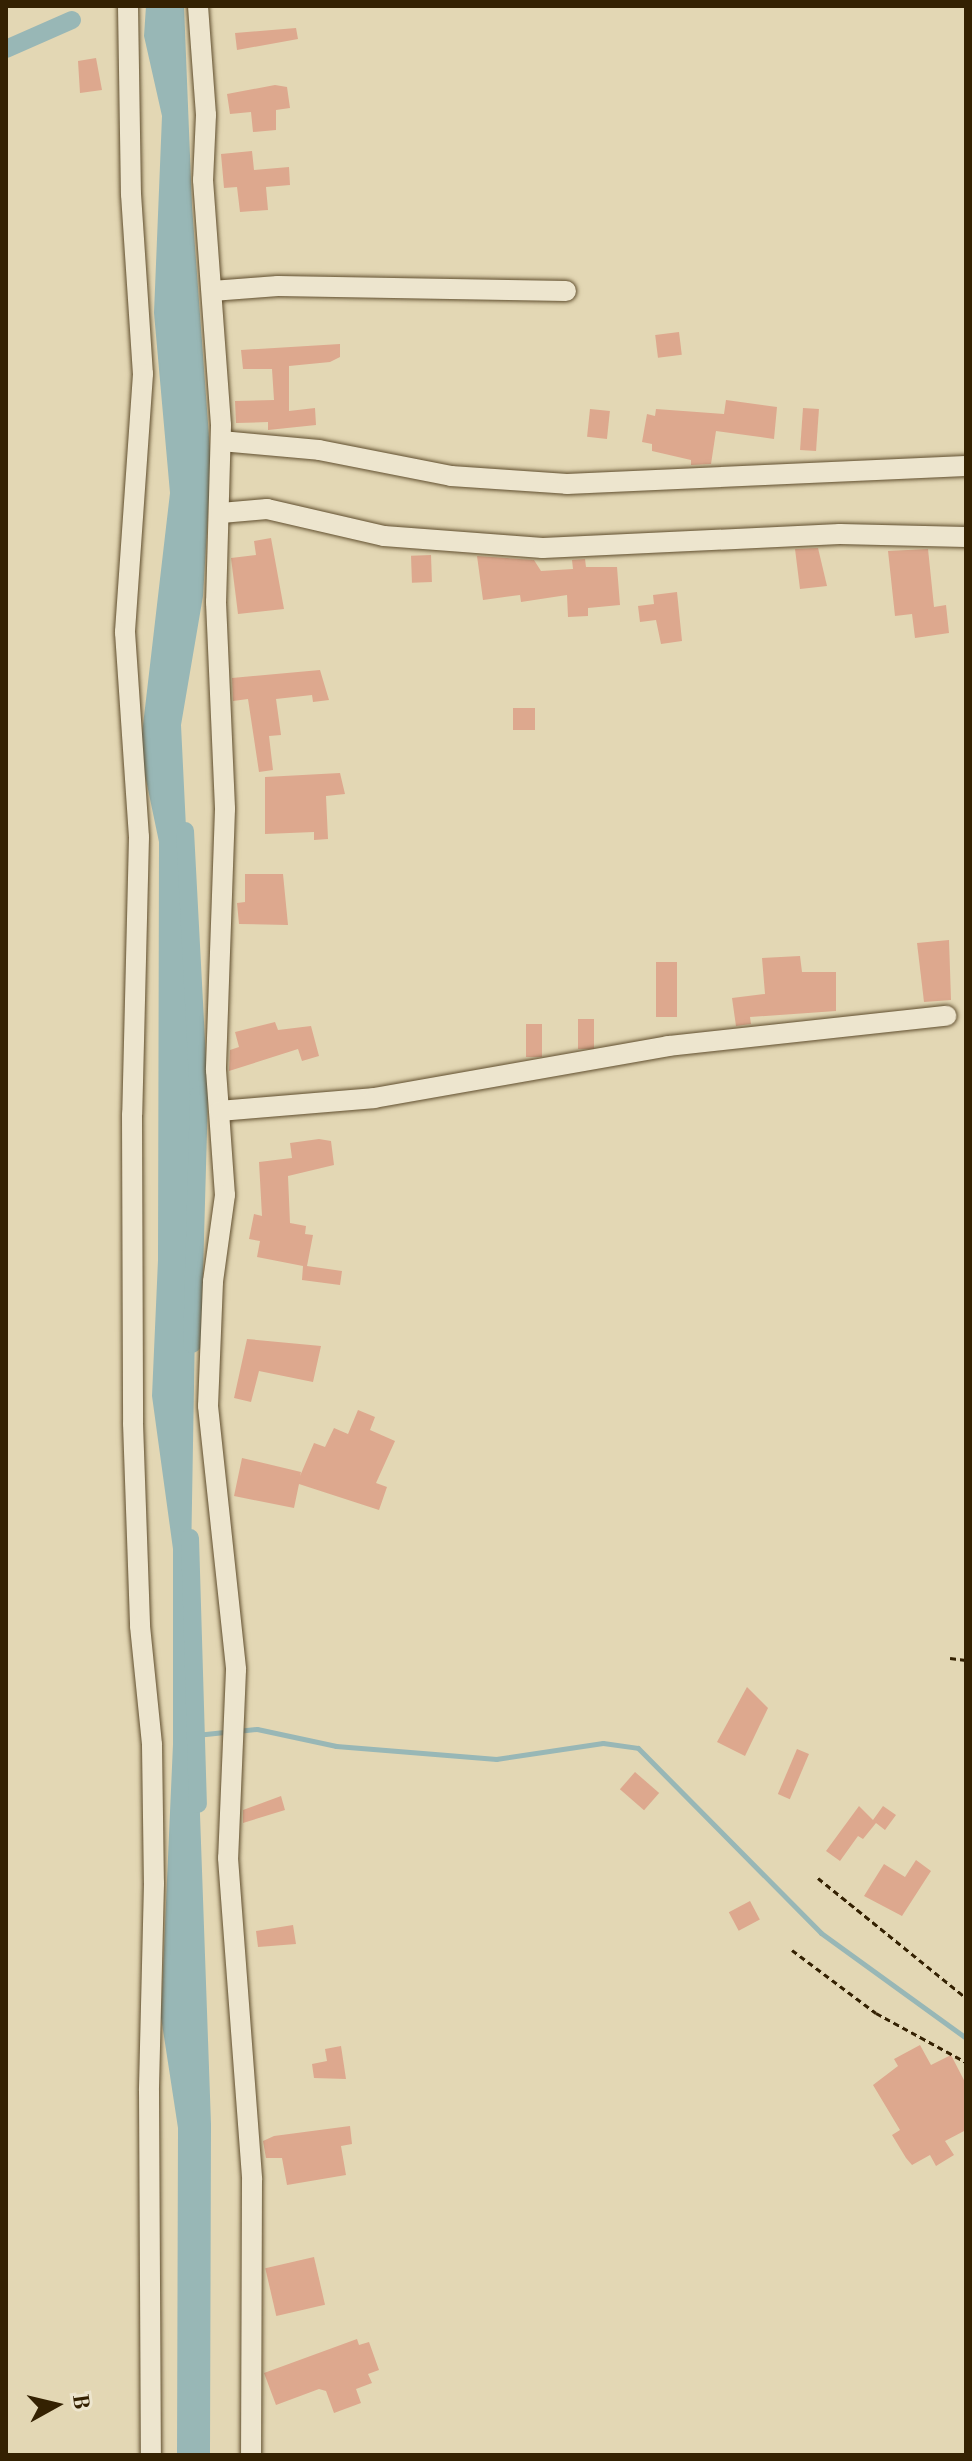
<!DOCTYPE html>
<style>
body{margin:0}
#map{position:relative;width:972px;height:2461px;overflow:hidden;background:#e3d7b4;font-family:"Old Standard TT",serif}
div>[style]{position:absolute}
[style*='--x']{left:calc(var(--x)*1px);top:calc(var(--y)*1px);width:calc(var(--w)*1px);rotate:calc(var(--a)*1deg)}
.water>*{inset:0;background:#98b7b6}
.stream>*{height:5px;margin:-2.5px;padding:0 2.5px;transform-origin:2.5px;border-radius:2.5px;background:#98b7b6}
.canal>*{height:18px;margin:-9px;padding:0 9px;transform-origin:9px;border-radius:9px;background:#98b7b6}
.building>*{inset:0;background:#dda88e;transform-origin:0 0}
.path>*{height:3px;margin-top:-1.5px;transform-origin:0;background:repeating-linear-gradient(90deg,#342102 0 6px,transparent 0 10px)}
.roads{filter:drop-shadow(0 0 2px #604e2e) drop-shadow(0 0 2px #604e2e)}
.minor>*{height:20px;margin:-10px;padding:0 10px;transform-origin:10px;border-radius:10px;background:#ede5ce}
span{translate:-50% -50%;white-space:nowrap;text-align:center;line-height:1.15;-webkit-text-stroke:6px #ede5ce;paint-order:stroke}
.frame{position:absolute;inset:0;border:8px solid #342102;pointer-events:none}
.north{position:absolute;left:16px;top:2365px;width:80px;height:80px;-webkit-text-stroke:6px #ede5ce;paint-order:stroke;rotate:82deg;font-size:22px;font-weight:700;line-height:32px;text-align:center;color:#342102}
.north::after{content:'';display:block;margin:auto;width:28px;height:36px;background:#342102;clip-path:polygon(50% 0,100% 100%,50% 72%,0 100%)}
</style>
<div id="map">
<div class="water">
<i style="clip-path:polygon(146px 6px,184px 6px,192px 206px,211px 464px,203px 596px,181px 725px,199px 1095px,191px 1561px,211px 2124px,210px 2455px,177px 2455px,178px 2128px,161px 2017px,173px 1744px,173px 1549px,152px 1396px,158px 1260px,159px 842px,140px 751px,170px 493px,154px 313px,162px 116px,144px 36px)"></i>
</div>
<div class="stream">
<i style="--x:237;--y:1731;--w:20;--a:-6"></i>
<i style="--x:257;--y:1729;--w:81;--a:12.1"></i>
<i style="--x:336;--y:1746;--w:161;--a:4.6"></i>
<i style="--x:496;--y:1759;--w:108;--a:-8.5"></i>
<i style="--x:603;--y:1743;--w:35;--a:8"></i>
<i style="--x:638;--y:1748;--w:260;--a:45.3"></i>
<i style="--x:821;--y:1933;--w:179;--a:35.9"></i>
<i style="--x:196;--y:1735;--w:31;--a:-6"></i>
</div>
<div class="canal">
<i style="--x:6;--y:49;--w:72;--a:-23.7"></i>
<i style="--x:185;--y:831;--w:264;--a:87"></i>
<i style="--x:199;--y:1095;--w:249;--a:91.6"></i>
<i style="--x:190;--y:1538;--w:266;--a:88.3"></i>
</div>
<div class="building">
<i style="clip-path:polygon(296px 28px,298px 39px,237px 50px,235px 33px)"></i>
<i style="clip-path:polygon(96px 58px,102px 90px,80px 93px,78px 61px)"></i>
<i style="clip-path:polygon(275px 85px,287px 87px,290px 108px,276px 110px,276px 130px,253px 132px,251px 112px,230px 114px,227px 94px)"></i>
<i style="clip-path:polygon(252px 151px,254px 170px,289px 167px,290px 185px,266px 187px,268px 210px,240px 212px,237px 187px,224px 188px,221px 154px)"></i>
<i style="left:679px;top:332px;width:23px;height:24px;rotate:83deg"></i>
<i style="clip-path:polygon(340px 344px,340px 357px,330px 362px,289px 366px,289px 411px,315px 408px,316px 425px,268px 430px,268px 422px,236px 423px,235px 401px,274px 400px,272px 369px,243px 369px,241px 350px)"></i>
<i style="clip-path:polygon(726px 400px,777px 407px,774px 439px,716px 431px,711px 464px,691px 465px,691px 460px,652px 451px,652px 444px,642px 442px,647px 414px,655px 416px,656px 409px,724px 414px)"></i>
<i style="left:803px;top:408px;width:16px;height:42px;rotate:4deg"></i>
<i style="left:590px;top:409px;width:20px;height:28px;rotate:6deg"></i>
<i style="clip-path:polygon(271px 538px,284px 609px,238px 614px,231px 558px,256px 555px,254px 541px)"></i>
<i style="clip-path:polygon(818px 548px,827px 586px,800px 589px,795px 549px)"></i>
<i style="clip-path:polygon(928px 549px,934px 607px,946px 605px,949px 633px,915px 638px,912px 614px,895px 616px,888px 551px)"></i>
<i style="left:431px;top:555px;width:27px;height:20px;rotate:88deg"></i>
<i style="clip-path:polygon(477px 556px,534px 560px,541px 571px,573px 569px,572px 560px,585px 559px,586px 567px,617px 567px,620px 605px,588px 608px,588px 616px,568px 617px,567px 595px,521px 602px,520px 595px,483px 600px)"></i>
<i style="clip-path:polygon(677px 592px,682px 641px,661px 644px,656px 620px,640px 622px,638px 606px,654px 604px,653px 595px)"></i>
<i style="clip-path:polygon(320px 670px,329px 700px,313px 702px,312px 695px,276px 699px,281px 735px,269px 736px,273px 770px,259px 772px,248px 699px,233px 701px,232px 678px)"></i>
<i style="left:513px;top:708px;width:22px;height:22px"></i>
<i style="clip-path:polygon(340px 773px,345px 794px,326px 796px,328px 839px,314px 840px,314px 832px,265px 834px,265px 777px)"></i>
<i style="clip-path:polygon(245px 874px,283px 874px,288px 925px,239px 924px,237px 903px,245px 902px)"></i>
<i style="clip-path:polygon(949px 940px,951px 1000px,924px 1002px,917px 943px)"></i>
<i style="clip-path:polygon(800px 956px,802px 972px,836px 972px,836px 1011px,750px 1017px,751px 1024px,736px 1026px,732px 998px,765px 994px,762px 958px)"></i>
<i style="left:656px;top:962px;width:21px;height:55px"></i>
<i style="left:578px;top:1019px;width:16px;height:30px"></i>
<i style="clip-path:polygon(275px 1022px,278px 1030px,311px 1026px,319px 1056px,302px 1061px,298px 1049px,229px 1071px,230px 1050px,239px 1047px,235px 1032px)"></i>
<i style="left:526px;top:1024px;width:16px;height:33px"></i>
<i style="clip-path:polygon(319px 1139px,331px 1141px,334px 1165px,288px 1176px,290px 1223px,306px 1226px,305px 1234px,313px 1235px,307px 1266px,342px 1271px,340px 1285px,302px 1280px,303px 1266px,257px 1257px,260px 1241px,249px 1239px,254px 1214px,262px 1216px,259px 1162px,292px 1158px,290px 1143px)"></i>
<i style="clip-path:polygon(247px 1339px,321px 1346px,313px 1382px,259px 1371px,251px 1402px,234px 1398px)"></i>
<i style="clip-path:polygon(358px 1410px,375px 1417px,370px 1430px,395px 1441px,376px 1483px,387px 1487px,379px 1510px,299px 1484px,294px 1508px,234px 1496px,242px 1458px,301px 1472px,300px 1476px,314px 1443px,325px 1447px,334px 1428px,348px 1434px)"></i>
<i style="clip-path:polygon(747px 1687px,768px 1708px,745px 1756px,717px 1742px)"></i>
<i style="left:797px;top:1749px;width:13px;height:49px;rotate:23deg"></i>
<i style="left:635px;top:1772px;width:32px;height:23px;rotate:41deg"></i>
<i style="clip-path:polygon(281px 1796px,285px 1810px,243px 1823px,243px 1810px)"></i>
<i style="clip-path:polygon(859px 1806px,873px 1820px,883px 1806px,896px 1815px,885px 1830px,876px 1823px,863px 1839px,858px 1836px,840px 1861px,826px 1851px)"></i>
<i style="clip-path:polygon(916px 1860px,931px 1871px,902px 1916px,864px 1896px,884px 1864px,905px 1877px)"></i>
<i style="left:750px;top:1901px;width:21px;height:24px;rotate:62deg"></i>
<i style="clip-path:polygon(293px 1925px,296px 1944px,258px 1947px,256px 1931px)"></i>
<i style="clip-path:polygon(920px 2045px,931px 2065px,951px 2055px,966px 2084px,966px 2130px,945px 2141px,954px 2155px,936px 2166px,930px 2155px,912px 2165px,906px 2158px,892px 2135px,900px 2130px,873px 2085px,898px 2066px,894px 2059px)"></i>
<i style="clip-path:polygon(341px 2046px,346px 2079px,314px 2078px,312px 2064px,327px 2061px,325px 2049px)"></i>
<i style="clip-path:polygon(350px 2126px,352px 2144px,341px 2146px,346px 2175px,287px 2185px,282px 2158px,266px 2158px,263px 2141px,274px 2136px)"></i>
<i style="left:314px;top:2257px;width:49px;height:50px;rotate:77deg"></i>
<i style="clip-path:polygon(357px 2339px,359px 2345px,369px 2342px,379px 2370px,368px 2374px,372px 2383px,356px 2389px,361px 2403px,334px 2413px,326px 2391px,319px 2389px,276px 2405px,264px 2373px)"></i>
</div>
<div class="path">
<i style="--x:950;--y:1658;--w:16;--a:7"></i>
<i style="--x:818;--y:1878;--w:191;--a:39"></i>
<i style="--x:792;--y:1950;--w:105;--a:36.9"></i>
<i style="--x:876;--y:2013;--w:102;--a:28.6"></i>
</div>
<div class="roads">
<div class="minor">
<i style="--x:128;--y:6;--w:188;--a:89.1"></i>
<i style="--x:131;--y:194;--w:180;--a:86.2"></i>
<i style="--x:143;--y:374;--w:259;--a:94"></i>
<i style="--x:125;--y:632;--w:205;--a:86.1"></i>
<i style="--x:139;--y:837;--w:277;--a:91.4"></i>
<i style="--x:132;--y:1114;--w:309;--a:89.8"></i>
<i style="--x:133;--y:1423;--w:203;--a:88"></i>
<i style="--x:140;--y:1626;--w:120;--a:84.2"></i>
<i style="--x:152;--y:1745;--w:138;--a:89.2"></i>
<i style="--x:154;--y:1883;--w:208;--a:91.4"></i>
<i style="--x:149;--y:2091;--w:364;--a:89.7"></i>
<i style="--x:198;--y:6;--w:109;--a:85.8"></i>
<i style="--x:206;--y:115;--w:65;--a:92.6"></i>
<i style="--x:203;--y:180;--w:246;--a:85.8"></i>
<i style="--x:221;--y:425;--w:177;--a:91.6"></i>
<i style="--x:216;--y:602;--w:207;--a:87.5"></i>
<i style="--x:225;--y:809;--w:261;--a:92"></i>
<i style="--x:216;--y:1070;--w:125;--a:85.9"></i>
<i style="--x:225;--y:1195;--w:88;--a:97.9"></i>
<i style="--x:213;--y:1282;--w:124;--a:92.3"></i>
<i style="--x:208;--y:1406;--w:265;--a:83.9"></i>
<i style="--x:236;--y:1670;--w:188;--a:92.4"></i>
<i style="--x:228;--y:1858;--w:323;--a:85.7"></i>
<i style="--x:252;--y:2180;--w:275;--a:90.2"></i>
<i style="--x:212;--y:291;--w:66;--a:-4.3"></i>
<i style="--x:278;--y:286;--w:288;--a:1"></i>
<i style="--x:221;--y:441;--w:98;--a:5.2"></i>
<i style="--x:319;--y:450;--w:135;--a:11.1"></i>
<i style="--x:451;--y:476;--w:116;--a:3.9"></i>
<i style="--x:567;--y:484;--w:399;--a:-2.6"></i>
<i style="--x:221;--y:513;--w:46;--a:-5"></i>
<i style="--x:267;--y:509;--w:120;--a:13"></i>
<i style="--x:384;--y:536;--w:159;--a:4.3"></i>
<i style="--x:543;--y:548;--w:297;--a:-2.7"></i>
<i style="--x:840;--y:534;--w:126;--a:1.4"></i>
<i style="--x:220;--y:1111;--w:155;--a:-4.8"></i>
<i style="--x:374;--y:1098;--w:299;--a:-10"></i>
<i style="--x:668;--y:1046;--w:280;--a:-6.2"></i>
</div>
</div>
<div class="frame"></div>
<div class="north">B</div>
</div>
